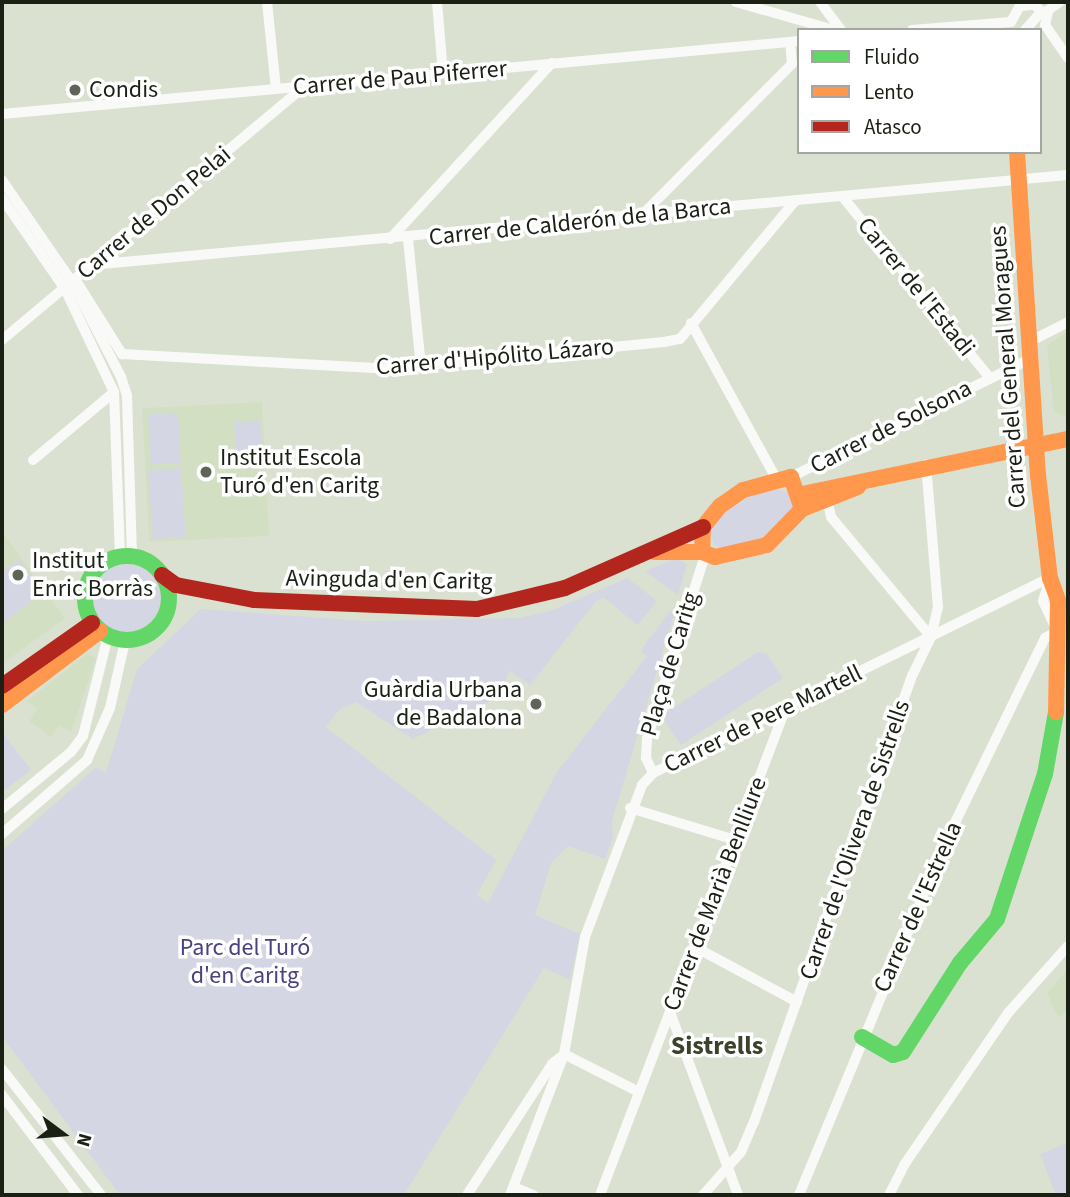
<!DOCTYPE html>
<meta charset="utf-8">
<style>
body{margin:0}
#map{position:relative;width:1070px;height:1197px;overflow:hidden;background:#dae1d0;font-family:"Source Sans 3",sans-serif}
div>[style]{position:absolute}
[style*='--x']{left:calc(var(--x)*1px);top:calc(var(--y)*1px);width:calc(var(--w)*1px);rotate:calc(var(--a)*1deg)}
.built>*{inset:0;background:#d3dfc3;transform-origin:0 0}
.green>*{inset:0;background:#d4d6e4;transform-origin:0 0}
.round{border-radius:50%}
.street>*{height:10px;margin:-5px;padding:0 5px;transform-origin:5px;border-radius:5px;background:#f9faf8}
.fast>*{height:16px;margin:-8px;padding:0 8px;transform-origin:8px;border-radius:8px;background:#63d668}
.fast>.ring{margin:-8px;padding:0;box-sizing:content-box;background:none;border:16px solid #63d668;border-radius:50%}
.slow>*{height:16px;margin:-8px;padding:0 8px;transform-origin:8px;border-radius:8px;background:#ff974d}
.jam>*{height:16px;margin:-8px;padding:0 8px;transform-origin:8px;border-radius:8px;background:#b3261e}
.dots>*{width:19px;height:19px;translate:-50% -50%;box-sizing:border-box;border:4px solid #fff;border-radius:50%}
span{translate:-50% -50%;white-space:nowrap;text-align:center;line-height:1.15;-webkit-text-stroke:7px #fff;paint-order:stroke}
.street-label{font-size:24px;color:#1b2015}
.poi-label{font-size:24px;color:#1b2015}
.left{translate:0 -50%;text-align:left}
.right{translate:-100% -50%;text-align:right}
.park-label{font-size:24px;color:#4b4080}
.neighbourhood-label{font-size:26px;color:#39432b;font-weight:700}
.frame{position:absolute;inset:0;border:4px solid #1b2015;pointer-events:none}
.legend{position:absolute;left:797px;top:28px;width:245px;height:126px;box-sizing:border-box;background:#fff;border:2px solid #a4a6a1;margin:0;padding:9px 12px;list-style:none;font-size:21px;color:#1b2015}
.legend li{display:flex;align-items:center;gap:14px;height:35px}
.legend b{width:35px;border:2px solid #a4a6a1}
.north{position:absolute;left:28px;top:1099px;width:70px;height:70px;-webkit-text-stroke:5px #fff;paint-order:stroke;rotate:106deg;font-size:19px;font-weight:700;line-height:28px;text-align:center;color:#1b2015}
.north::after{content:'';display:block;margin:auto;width:24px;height:32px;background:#1b2015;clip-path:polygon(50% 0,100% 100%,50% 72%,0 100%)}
</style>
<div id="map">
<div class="built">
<i style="clip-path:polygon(1068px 332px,1068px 419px,1054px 411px,1047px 345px)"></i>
<i style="left:262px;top:402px;width:134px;height:120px;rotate:87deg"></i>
<i style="clip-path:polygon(2px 532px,65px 618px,2px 664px)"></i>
<i style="clip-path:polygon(87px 654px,96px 658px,71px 732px,60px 725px,51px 737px,29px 721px,38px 709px,27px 701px)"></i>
<i style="clip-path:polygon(1068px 969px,1068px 1011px,1058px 1017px,1047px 993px)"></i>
</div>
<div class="green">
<i style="left:178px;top:413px;width:50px;height:30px;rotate:87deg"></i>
<i style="left:260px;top:420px;width:45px;height:26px;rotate:86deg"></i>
<i style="left:181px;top:468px;width:69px;height:33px;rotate:86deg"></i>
<i style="clip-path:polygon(778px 489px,790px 493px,795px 505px,764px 540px,725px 550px,714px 545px,710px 530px,720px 515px,754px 493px)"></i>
<i style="clip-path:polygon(677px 558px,687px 565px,678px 595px,645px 571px)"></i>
<i style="clip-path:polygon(19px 560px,43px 593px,2px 624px,2px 572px)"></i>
<i class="round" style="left:93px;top:564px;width:68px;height:68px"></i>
<i style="clip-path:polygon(627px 578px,657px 601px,638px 625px,604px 598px,597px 600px,530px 685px,510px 671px,496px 698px,413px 739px,356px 702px,340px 709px,326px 727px,496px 860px,477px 895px,488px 903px,557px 772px,647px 656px,641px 651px,646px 643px,670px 611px,674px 614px,612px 821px,613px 838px,605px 859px,568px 846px,551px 863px,535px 915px,580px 934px,570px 980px,544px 968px,404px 1195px,120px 1195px,2px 1036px,2px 851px,96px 767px,106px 773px,137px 669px,201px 609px,365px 621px,519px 618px,550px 611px)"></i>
<i style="clip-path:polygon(758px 652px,767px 654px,783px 678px,681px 745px,665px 721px,667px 712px)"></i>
<i style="clip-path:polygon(2px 732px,31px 770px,2px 792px)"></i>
<i style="clip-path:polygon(1068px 1143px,1068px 1195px,1056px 1195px,1040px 1154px)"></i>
</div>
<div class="street">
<i style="--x:267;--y:2;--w:87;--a:84.1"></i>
<i style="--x:437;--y:2;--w:71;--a:85.2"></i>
<i style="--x:736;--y:2;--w:102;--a:15.9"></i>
<i style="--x:820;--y:2;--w:35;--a:53"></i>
<i style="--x:1030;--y:2;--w:18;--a:38"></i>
<i style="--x:1044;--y:13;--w:19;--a:-35"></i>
<i style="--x:1048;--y:12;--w:13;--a:103"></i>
<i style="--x:1045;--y:25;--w:40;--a:55.1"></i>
<i style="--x:1011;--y:22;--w:18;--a:-61"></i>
<i style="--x:1020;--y:6;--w:11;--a:-5"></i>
<i style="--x:912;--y:30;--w:99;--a:-4.6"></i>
<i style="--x:1025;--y:30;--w:24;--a:-48"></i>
<i style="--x:2;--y:114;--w:800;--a:-5.23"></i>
<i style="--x:2;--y:180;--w:124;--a:55.5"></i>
<i style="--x:72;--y:282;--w:107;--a:62.7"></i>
<i style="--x:121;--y:377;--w:20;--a:72"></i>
<i style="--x:127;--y:396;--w:160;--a:88.2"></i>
<i style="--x:842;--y:196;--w:235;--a:50.9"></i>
<i style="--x:2;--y:198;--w:111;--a:55.3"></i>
<i style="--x:65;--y:289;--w:114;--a:64.6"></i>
<i style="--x:114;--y:392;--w:164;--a:87.9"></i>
<i style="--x:639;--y:218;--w:217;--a:-45.2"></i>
<i style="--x:792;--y:64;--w:22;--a:-95"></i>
<i style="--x:390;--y:239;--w:239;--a:-47.4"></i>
<i style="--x:408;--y:239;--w:128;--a:84.2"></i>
<i style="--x:91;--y:265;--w:981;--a:-5.26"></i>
<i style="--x:75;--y:279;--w:89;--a:57.9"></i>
<i style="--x:122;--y:354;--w:266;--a:3.2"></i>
<i style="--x:388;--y:369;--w:277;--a:-5.6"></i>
<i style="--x:664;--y:342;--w:16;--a:-11"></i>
<i style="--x:680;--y:339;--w:181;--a:-50.2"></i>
<i style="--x:691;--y:323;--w:177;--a:61.3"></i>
<i style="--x:2;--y:340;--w:395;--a:-40"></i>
<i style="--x:1029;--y:342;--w:44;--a:-27.1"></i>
<i style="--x:33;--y:460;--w:106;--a:-40"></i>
<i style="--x:791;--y:477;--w:267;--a:-26.3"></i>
<i style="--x:827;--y:499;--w:18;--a:77"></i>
<i style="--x:831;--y:517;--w:156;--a:50.2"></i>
<i style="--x:653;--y:773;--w:17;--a:-115"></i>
<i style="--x:646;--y:758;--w:19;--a:-87"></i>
<i style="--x:647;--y:739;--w:193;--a:-72.5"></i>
<i style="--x:630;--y:808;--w:110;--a:16.9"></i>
<i style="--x:2;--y:809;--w:89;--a:-39.6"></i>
<i style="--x:71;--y:752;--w:20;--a:-53"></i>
<i style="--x:83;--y:736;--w:103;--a:-76"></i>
<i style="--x:2;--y:834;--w:113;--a:-41"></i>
<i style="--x:87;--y:760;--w:57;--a:-66.1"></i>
<i style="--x:110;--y:708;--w:69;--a:-77.4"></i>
<i style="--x:695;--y:947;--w:116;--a:28.3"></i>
<i style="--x:670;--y:1012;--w:195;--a:69.6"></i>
<i style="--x:564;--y:1054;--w:84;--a:26.9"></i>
<i style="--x:2;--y:1069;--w:160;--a:51.8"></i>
<i style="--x:2;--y:1095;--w:126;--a:52.8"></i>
<i style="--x:514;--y:1187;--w:21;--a:23"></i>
<i style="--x:467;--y:1195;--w:156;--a:-57"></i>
<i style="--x:552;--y:1064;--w:13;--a:-39"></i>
<i style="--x:510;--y:1195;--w:151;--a:-69"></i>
<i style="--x:564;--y:1054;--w:119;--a:-79.8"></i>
<i style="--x:585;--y:937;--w:162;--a:-69.4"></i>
<i style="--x:642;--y:785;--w:16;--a:-47"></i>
<i style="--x:653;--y:773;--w:442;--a:-26.2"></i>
<i style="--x:600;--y:1195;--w:519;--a:-69.12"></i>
<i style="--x:703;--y:1195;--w:57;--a:-48.5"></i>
<i style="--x:741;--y:1152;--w:33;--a:-67"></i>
<i style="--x:754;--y:1122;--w:475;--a:-70.5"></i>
<i style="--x:913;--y:674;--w:41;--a:-64.1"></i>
<i style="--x:931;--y:637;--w:31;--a:-77"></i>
<i style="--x:938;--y:607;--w:143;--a:-94.8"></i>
<i style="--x:799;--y:1195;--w:381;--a:-67.5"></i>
<i style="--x:945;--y:843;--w:228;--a:-64"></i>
<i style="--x:1045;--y:638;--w:14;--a:-30"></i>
<i style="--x:1057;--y:631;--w:33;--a:-115"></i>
<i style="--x:1043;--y:601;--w:24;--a:-73"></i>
<i style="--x:889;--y:1195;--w:34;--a:-63"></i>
<i style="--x:904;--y:1165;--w:184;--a:-55.6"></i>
<i style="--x:1008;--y:1013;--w:90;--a:-48.2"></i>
</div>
<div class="fast">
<i class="ring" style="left:85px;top:556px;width:68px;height:68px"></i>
<i style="--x:862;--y:1037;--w:36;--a:30"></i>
<i style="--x:893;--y:1055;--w:10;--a:-17"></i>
<i style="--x:903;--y:1052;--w:106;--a:-57.4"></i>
<i style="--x:960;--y:963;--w:57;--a:-49.9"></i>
<i style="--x:997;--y:919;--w:153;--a:-71.7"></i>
<i style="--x:1045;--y:774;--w:63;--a:-79.9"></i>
</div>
<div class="slow">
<i style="--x:1017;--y:152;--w:324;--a:86.3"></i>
<i style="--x:1038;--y:475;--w:104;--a:83.4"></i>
<i style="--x:1050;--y:578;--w:23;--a:70"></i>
<i style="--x:1058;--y:600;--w:112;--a:91"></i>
<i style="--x:802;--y:494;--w:272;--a:-11.7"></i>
<i style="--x:802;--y:509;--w:60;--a:-21.4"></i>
<i style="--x:655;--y:552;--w:47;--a:0"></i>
<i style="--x:702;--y:552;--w:14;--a:21"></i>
<i style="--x:715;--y:557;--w:53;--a:-13"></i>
<i style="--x:767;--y:545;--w:50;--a:-45.8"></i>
<i style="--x:802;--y:509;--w:34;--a:-109"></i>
<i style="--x:791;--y:477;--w:50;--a:164.8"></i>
<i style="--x:743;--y:490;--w:28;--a:145"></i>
<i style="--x:720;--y:506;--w:27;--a:129"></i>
<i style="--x:703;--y:527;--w:25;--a:92"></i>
<i style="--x:2;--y:705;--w:123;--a:-37.1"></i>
</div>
<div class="jam">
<i style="--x:162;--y:575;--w:17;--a:36"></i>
<i style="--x:176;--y:585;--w:79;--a:10.9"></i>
<i style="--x:254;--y:600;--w:223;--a:2.3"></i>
<i style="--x:477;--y:609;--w:90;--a:-13.4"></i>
<i style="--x:565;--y:588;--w:151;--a:-23.8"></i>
<i style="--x:2;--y:686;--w:110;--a:-35"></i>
</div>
<div class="dots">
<i style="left:75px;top:90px;background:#5e6456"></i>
<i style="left:206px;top:472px;background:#5e6456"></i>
<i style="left:18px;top:575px;background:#5e6456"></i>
<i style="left:536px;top:704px;background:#5e6456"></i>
</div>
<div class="street-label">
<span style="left:400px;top:78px;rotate:-5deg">Carrer de Pau Piferrer</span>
<span style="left:154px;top:213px;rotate:-40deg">Carrer de Don Pelai</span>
<span style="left:580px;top:222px;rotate:-6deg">Carrer de Calderón de la Barca</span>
<span style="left:916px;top:287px;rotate:51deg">Carrer de l'Estadi</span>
<span style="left:495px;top:357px;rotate:-5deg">Carrer d'Hipólito Lázaro</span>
<span style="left:1008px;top:367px;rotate:-94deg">Carrer del General Moragues</span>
<span style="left:891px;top:427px;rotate:-27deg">Carrer de Solsona</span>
<span style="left:389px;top:580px;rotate:1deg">Avinguda d'en Caritg</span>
<span style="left:670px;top:664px;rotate:-73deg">Plaça de Caritg</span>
<span style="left:763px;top:719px;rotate:-26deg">Carrer de Pere Martell</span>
<span style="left:855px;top:840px;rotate:-71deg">Carrer de l'Olivera de Sistrells</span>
<span style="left:715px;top:894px;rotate:-69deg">Carrer de Marià Benlliure</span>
<span style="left:918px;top:907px;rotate:-66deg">Carrer de l'Estrella</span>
</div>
<div class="poi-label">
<span class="left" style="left:89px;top:90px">Condis</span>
<span class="left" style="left:220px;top:472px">Institut Escola<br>Turó d'en Caritg</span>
<span class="left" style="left:32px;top:575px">Institut<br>Enric Borràs</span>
<span class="right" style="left:522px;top:704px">Guàrdia Urbana<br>de Badalona</span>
</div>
<div class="park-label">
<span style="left:245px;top:962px">Parc del Turó<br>d'en Caritg</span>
</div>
<div class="neighbourhood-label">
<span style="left:717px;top:1046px">Sistrells</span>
</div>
<div class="frame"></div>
<ul class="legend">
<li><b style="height:9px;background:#63d668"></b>Fluido</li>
<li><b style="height:9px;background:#ff974d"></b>Lento</li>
<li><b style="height:9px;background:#b3261e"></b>Atasco</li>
</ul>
<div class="north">N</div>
</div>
